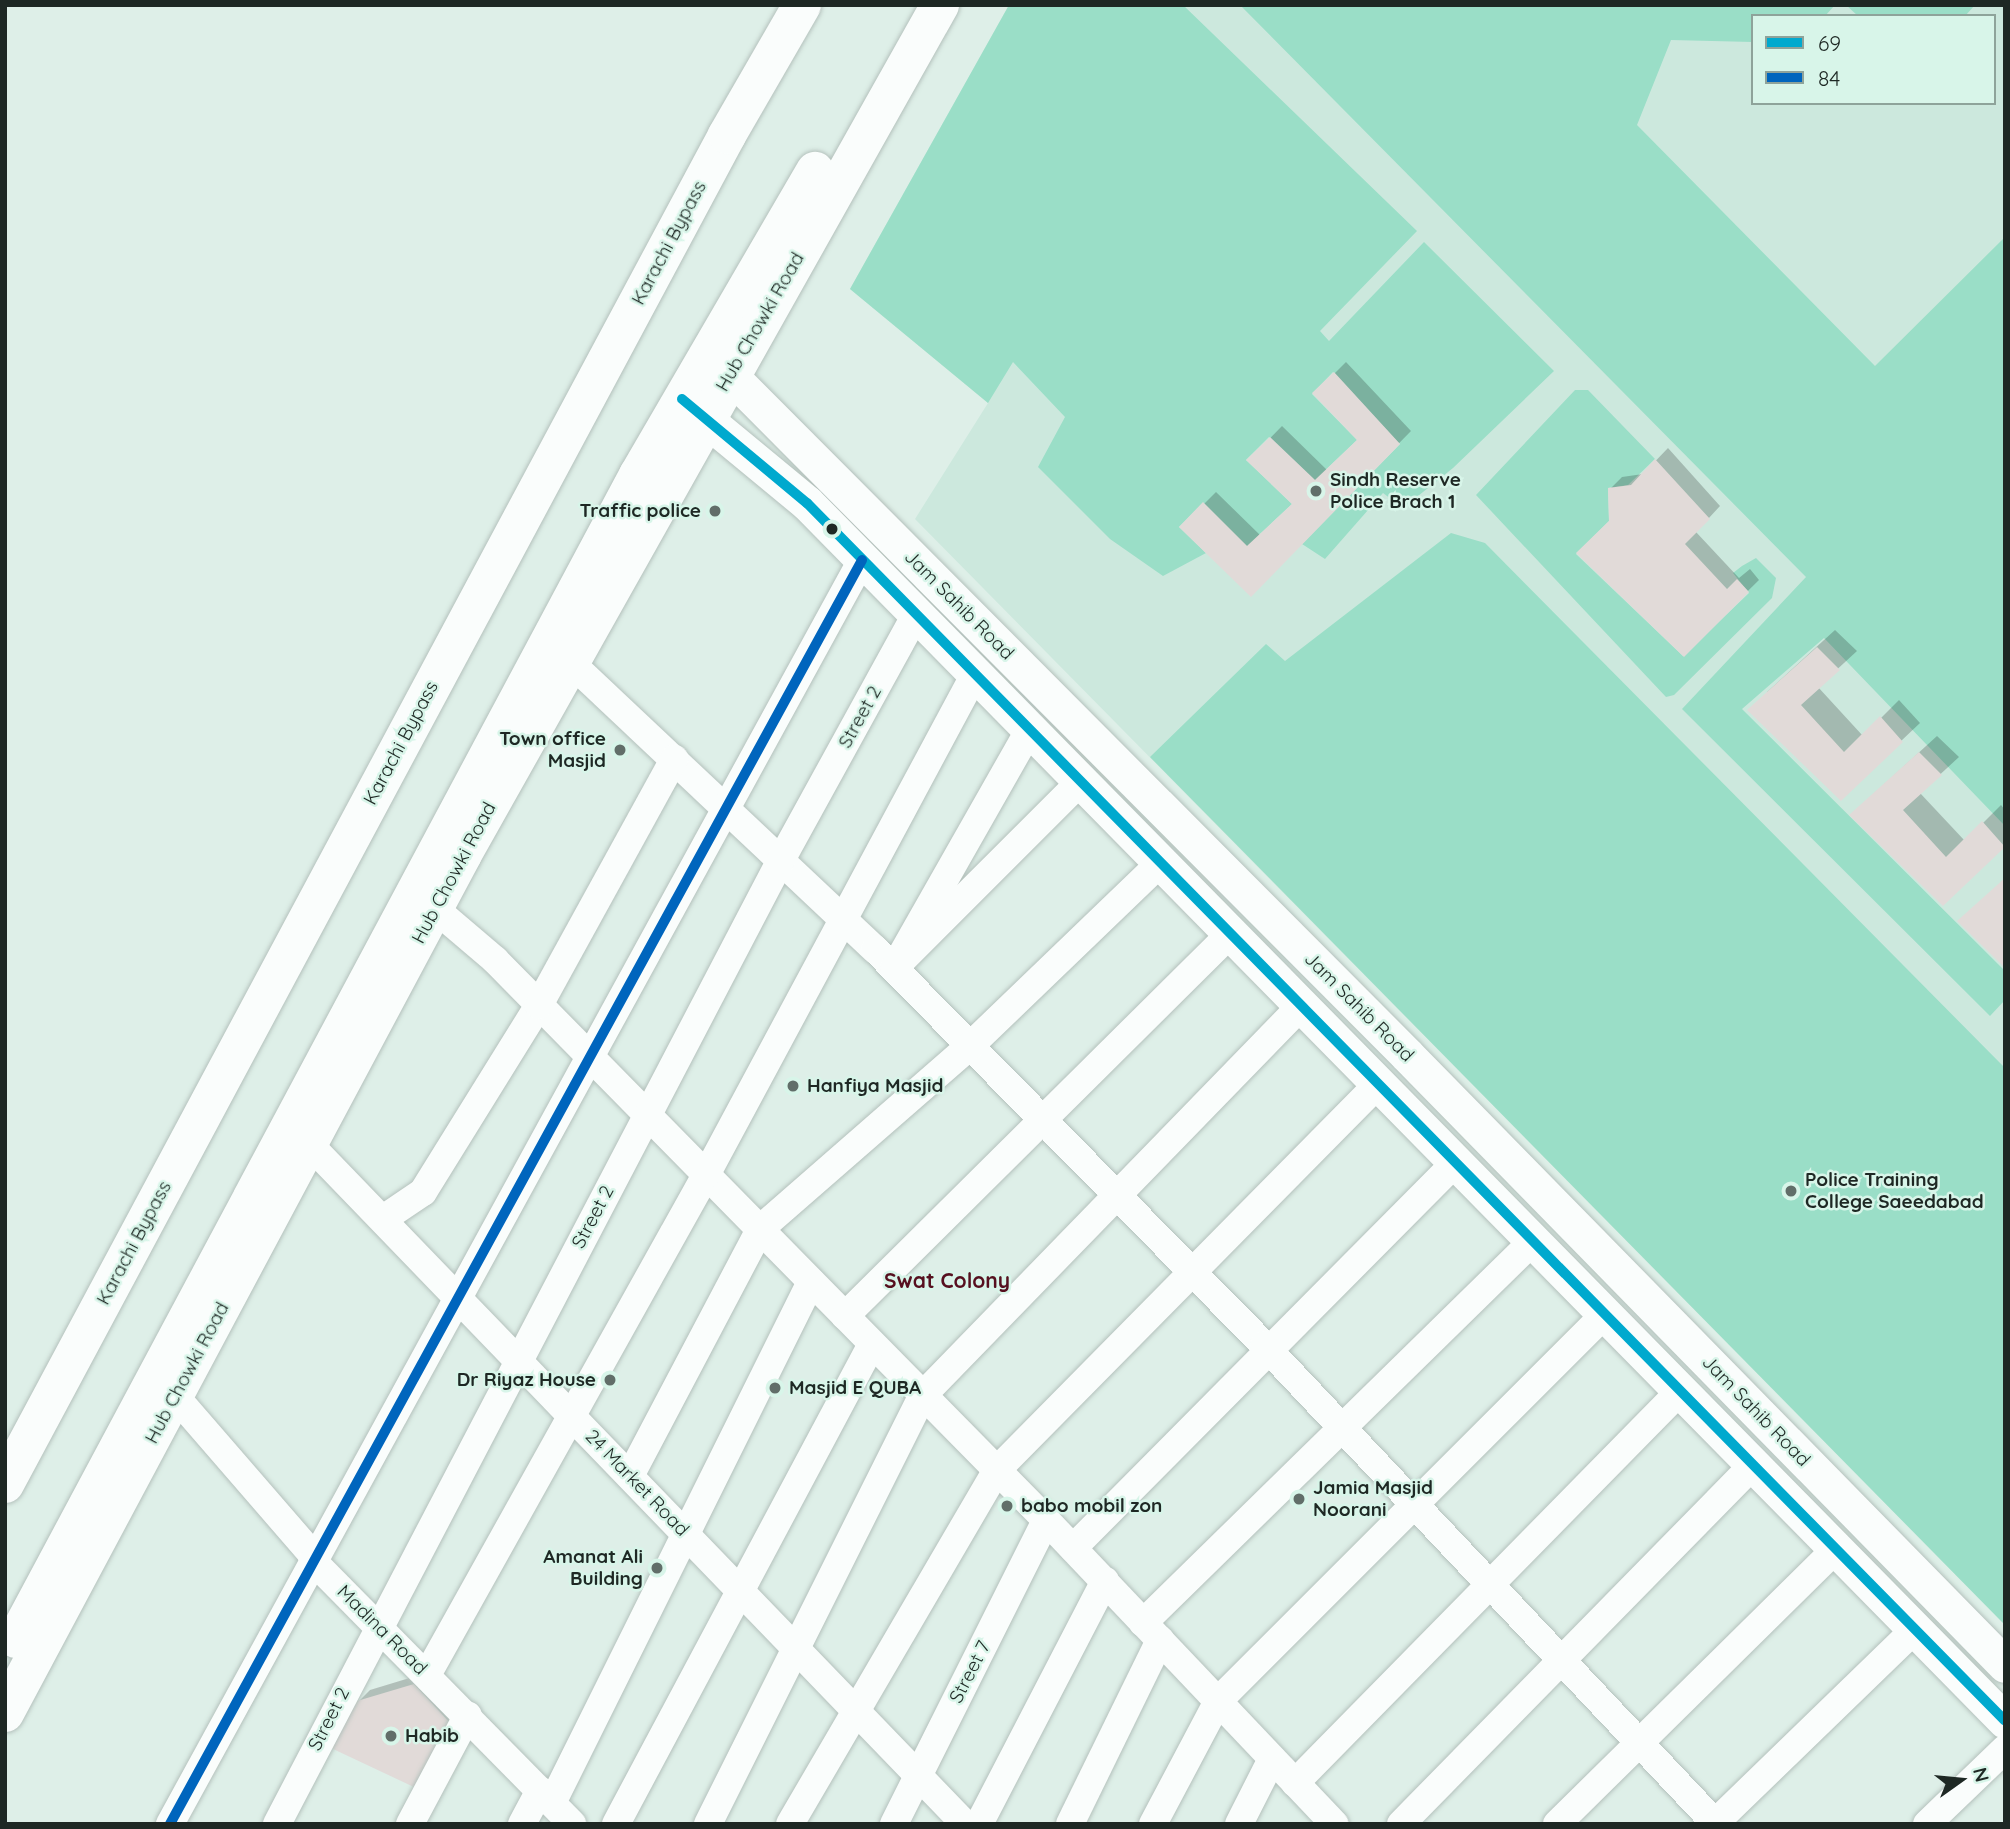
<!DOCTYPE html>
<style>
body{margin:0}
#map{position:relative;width:2010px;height:1829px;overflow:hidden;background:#deefe8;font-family:Quicksand,sans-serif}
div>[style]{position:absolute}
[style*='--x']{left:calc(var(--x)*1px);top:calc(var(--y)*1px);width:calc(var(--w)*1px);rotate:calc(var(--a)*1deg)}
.built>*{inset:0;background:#cce8dd}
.green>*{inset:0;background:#9adec7}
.shadow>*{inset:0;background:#0003}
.building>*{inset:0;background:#e1dad8}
.roads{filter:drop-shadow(0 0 2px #b4c1bc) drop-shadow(0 0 2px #b4c1bc)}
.minor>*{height:28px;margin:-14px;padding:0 14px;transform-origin:14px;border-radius:14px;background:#fafdfc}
.major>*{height:35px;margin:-17.5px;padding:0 17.5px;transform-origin:17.5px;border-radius:17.5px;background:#fafdfc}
.highway>*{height:38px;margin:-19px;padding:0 19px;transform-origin:19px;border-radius:19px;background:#fafdfc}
.bus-1>*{height:10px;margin:-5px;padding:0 5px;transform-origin:5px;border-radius:5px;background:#00a9ce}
.bus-2>*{height:10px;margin:-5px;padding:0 5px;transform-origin:5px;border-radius:5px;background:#0065bd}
.dots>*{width:19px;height:19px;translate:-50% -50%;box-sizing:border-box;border:4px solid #d8f5e9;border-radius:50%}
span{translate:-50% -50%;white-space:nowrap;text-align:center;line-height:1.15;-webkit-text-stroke:5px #d8f5e9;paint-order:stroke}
.street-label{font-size:19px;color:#1e2824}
.poi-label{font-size:19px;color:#1e2824;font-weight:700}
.left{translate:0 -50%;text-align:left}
.right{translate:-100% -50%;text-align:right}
.neighbourhood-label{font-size:21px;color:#56101f;font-weight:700}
.frame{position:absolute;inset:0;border:7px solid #1e2824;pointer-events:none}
.legend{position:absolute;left:1751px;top:14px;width:245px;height:91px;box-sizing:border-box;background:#d8f5e9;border:2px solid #8ea39a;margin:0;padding:9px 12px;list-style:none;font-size:21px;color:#1e2824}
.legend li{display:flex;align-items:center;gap:14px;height:35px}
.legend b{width:35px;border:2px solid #8ea39a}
.north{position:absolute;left:1926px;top:1745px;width:70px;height:70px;-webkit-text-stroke:5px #d8f5e9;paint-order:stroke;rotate:75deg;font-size:19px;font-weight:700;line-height:28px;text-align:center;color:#1e2824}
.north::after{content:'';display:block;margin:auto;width:24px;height:32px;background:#1e2824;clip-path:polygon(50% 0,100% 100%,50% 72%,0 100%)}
</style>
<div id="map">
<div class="built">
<i style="clip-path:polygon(evenodd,1009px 5px,2005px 5px,2005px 1625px,915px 519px,988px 403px,850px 289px,1009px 5px,1753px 16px,1994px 16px,1994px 103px,1753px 103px,1753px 16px)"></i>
</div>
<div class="green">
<i style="clip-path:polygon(1009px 5px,1183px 5px,1417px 231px,1320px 331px,1329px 341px,1424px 242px,1554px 371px,1453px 468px,1403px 508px,1383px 493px,1325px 559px,1302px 544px,1400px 444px,1333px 372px,1312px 394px,1357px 440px,1315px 480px,1269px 437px,1246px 460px,1292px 504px,1247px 546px,1203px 503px,1179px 527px,1206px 553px,1163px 576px,1110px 539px,1038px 467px,1065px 417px,1013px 362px,988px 403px,850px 289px)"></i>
<i style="clip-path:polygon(1240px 5px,1835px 5px,1825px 16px,1753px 16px,1753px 42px,1671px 40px,1637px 125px,1875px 366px,2005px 237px,2005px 826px,1824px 638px,1742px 709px,2005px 971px,2005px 1000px,1990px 1016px,1682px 709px,1806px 577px)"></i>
<i style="clip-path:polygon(1846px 5px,1975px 5px,1965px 16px,1858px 16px)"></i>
<i style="clip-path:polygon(1575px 390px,1588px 390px,1655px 459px,1628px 485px,1608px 488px,1609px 521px,1576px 554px,1683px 656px,1749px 593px,1733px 573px,1742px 566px,1756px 558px,1776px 578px,1772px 598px,1674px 695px,1666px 697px,1476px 495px)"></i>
<i style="clip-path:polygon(1451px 533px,1485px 543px,2005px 1068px,2005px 1625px,1150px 757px,1266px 644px,1285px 661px)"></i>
</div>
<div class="shadow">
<i style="clip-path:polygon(1346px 362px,1411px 431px,1251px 594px,1181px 527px,1216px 492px,1260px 535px,1294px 504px,1249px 460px,1282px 426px,1327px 470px,1359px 440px,1315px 393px)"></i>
<i style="clip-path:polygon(1668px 448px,1720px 506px,1696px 532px,1739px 578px,1750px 569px,1759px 580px,1684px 654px,1611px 521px,1610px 489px,1622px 477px,1643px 474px)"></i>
<i style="clip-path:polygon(1835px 630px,1857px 651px,1818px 687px,1863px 736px,1899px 700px,1920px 723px,1841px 798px,1767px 692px)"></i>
<i style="clip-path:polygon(1937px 736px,1959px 757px,1920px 793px,1965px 841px,2001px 805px,2005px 810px,2005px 846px,1943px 904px,1869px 798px)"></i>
<i style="clip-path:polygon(426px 1673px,462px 1712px,428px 1774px,358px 1702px,370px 1690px)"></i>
</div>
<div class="building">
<i style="clip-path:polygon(1334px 372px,1400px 444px,1251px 597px,1179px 527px,1203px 502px,1247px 546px,1292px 504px,1246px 460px,1270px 437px,1315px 480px,1357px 440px,1312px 393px)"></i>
<i style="clip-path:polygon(1655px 459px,1710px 519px,1685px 544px,1727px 589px,1737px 579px,1749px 592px,1684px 657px,1576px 553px,1609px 521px,1608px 488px,1631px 485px)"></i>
<i style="clip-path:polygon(1817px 647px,1840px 670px,1801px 705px,1844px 752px,1880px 716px,1903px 742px,1841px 801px,1747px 710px)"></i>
<i style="clip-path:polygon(1919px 752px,1942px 775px,1903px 810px,1946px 857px,1982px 821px,2005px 847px,1943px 906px,1849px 815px)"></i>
<i style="clip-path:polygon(2005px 878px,2005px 968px,1957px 921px)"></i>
<i style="clip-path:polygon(414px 1684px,452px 1725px,416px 1788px,331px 1748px,357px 1701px)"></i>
</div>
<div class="roads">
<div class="minor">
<i style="--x:570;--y:662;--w:419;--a:43.3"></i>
<i style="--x:875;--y:949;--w:555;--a:45.51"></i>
<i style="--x:1264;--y:1345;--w:659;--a:46.66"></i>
<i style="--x:1030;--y:729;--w:275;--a:119.6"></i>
<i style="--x:894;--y:968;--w:264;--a:-45"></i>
<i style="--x:434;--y:908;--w:80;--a:40.4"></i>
<i style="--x:495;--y:960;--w:786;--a:45.46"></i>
<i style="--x:1046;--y:1520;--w:419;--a:46.5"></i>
<i style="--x:309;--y:1144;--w:945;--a:46.03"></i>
<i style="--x:383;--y:1219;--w:48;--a:-34"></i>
<i style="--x:423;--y:1192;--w:220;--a:-58.2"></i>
<i style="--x:539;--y:1005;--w:281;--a:-61.2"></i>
<i style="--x:845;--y:1316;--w:544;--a:-44.78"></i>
<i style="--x:175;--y:1396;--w:209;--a:49.1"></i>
<i style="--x:312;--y:1554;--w:7;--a:82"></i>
<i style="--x:313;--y:1561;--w:369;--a:45.4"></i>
<i style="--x:630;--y:1476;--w:279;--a:-62.2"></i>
<i style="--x:760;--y:1229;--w:279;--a:-41.1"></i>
<i style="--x:970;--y:1046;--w:265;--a:-43.9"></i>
<i style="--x:1073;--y:1548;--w:545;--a:-45.22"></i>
<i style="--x:1143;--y:1623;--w:547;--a:-44.41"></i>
<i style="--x:427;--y:1675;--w:573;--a:-60.84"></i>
<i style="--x:706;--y:1175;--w:569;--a:-61.77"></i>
<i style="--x:1295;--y:1783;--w:551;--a:-45.51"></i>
<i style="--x:552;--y:1803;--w:582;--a:-63.57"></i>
<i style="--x:1715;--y:1823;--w:279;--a:-44.1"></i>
<i style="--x:170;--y:1824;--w:1441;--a:-61.3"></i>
<i style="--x:277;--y:1824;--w:1088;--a:-62.4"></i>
<i style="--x:781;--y:860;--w:281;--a:-61.2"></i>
<i style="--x:410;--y:1824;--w:123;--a:-62"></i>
<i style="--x:522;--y:1824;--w:38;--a:-62"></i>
<i style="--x:616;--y:1824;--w:544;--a:-61.93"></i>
<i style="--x:708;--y:1824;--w:480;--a:-63.4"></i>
<i style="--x:923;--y:1395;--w:544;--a:-45.82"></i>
<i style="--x:790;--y:1824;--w:410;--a:-59.7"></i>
<i style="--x:997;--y:1470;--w:544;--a:-45.37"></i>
<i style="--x:894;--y:1824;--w:340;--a:-63.4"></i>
<i style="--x:979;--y:1824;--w:274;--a:-62.6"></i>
<i style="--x:1070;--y:1824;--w:205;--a:-63.9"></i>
<i style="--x:1153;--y:1824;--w:139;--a:-62.1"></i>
<i style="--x:1218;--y:1701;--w:549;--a:-45"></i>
<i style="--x:1239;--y:1824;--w:73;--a:-63.1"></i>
<i style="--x:1401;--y:1824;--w:504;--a:-45.56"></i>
<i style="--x:1557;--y:1824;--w:392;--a:-44.6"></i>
<i style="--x:1927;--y:1824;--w:108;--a:-43.9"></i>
</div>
<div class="major">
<i style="--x:711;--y:356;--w:986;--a:45.12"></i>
<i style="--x:1407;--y:1055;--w:854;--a:45.57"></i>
<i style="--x:686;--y:403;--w:157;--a:39.6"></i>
<i style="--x:807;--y:503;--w:1708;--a:45.47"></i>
</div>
<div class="highway">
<i style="--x:5;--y:1484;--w:1530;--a:-61.84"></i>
<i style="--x:727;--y:135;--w:150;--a:-60"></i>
<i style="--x:16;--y:1639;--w:1320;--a:-61.88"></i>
<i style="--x:638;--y:475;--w:352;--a:-59.8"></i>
<i style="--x:5;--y:1713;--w:973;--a:-61.93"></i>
<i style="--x:463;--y:854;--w:974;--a:-60.67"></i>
</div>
</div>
<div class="bus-1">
<i style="--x:682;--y:399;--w:163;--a:39.8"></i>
<i style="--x:807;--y:503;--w:1708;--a:45.47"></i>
</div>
<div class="bus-2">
<i style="--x:170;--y:1824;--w:1441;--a:-61.3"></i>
</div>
<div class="dots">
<i style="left:1316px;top:491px;background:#616e69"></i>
<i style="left:715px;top:511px;background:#616e69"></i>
<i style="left:832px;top:529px;background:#1e2824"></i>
<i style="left:620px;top:750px;background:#616e69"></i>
<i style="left:793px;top:1086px;background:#616e69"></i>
<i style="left:1791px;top:1191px;background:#616e69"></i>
<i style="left:610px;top:1380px;background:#616e69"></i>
<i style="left:775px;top:1388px;background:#616e69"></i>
<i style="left:1299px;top:1499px;background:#616e69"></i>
<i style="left:1007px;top:1506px;background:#616e69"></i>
<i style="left:657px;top:1568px;background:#616e69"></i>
<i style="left:391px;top:1736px;background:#616e69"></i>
</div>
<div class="street-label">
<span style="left:669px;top:243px;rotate:-62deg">Karachi Bypass</span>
<span style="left:760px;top:322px;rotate:-60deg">Hub Chowki Road</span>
<span style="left:959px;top:605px;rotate:45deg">Jam Sahib Road</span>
<span style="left:860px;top:717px;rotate:-61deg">Street 2</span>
<span style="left:401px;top:743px;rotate:-62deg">Karachi Bypass</span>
<span style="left:454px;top:873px;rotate:-62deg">Hub Chowki Road</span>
<span style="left:1359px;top:1007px;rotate:45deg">Jam Sahib Road</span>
<span style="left:593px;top:1217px;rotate:-62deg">Street 2</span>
<span style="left:134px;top:1243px;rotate:-62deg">Karachi Bypass</span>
<span style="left:187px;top:1373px;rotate:-62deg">Hub Chowki Road</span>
<span style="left:1756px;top:1411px;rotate:46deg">Jam Sahib Road</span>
<span style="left:637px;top:1483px;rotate:46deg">24 Market Road</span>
<span style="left:382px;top:1630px;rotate:45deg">Madina Road</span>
<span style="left:970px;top:1672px;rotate:-63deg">Street 7</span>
<span style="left:329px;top:1719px;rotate:-63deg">Street 2</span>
</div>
<div class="poi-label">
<span class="left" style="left:1330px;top:491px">Sindh Reserve<br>Police Brach 1</span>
<span class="right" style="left:701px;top:511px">Traffic police</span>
<span class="right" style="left:606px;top:750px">Town office<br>Masjid</span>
<span class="left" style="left:807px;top:1086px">Hanfiya Masjid</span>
<span class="left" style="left:1805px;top:1191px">Police Training<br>College Saeedabad</span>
<span class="right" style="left:596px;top:1380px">Dr Riyaz House</span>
<span class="left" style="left:789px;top:1388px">Masjid E QUBA</span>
<span class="left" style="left:1313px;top:1499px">Jamia Masjid<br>Noorani</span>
<span class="left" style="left:1021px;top:1506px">babo mobil zon</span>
<span class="right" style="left:643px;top:1568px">Amanat Ali<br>Building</span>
<span class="left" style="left:405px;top:1736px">Habib</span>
</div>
<div class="neighbourhood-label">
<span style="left:947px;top:1280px">Swat Colony</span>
</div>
<div class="frame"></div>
<ul class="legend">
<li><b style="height:9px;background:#00a9ce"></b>69</li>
<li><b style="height:9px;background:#0065bd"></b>84</li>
</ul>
<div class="north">N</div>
</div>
